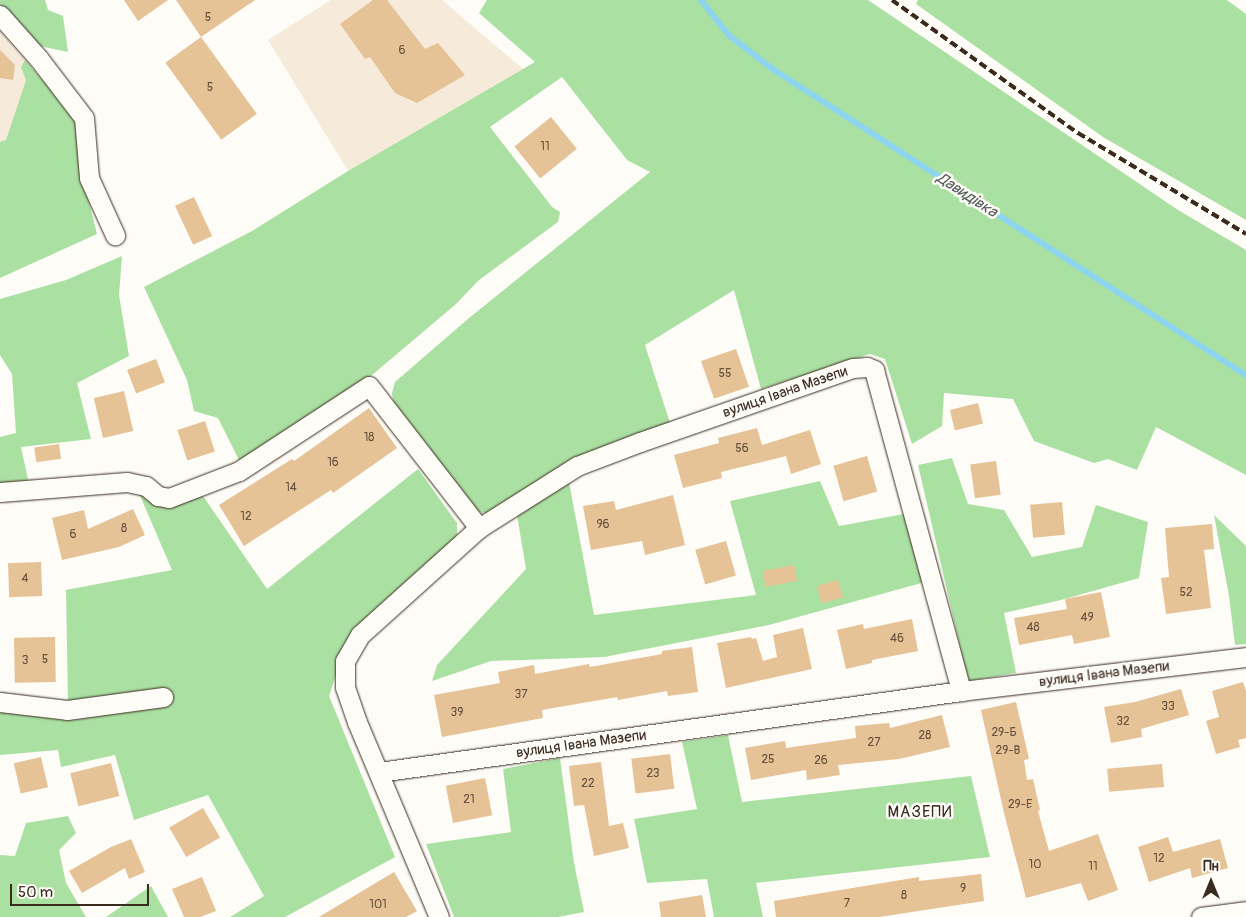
<!DOCTYPE html>
<meta charset="utf-8">
<style>
body{margin:0}
#map{position:relative;width:1246px;height:917px;overflow:hidden;background:#fdfcf7;font-family:Pangolin,sans-serif}
div>[style]{position:absolute}
[style*='--x']{left:calc(var(--x)*1px);top:calc(var(--y)*1px);width:calc(var(--w)*1px);rotate:calc(var(--a)*1deg)}
.built>*{inset:0;background:#f6ebda}
.green>*{inset:0;background:#abe0a3}
.stream>*{height:5.5px;margin:-2.75px;padding:0 2.75px;transform-origin:2.75px;border-radius:2.75px;background:#8dd4ef}
.building>*{inset:0;background:#e6c297;transform-origin:0 0}
.roads{filter:drop-shadow(0 0 1px #3b2a1e) drop-shadow(0 0 1px #3b2a1e)}
.street>*{height:19px;margin:-9.5px;padding:0 9.5px;transform-origin:9.5px;border-radius:9.5px;background:#fdfcf7}
.rail>*{height:4px;margin-top:-2px;transform-origin:0;background:repeating-linear-gradient(90deg,#3b2a1e 0 8px,transparent 0 12px)}
span{translate:-50% -50%;white-space:nowrap;text-align:center;line-height:1.15;-webkit-text-stroke:5px #fdfcf7;paint-order:stroke}
.number-label{font-size:12px;color:#66503c}
.number-label span{-webkit-text-stroke-width:0}
.street-label{font-size:15px;color:#3b2a1e}
.water-label{font-size:16px;color:#545d5d;font-style:italic}
.neighbourhood-label{font-size:16px;color:#3b2a1e;letter-spacing:1px}
.north{position:absolute;left:1186px;top:857px;width:50px;height:50px;-webkit-text-stroke:4px #fdfcf7;paint-order:stroke;rotate:0deg;font-size:14px;font-weight:700;line-height:20px;text-align:center;color:#3b2a1e}
.north::after{content:'';display:block;margin:auto;width:18px;height:22px;background:#3b2a1e;clip-path:polygon(50% 0,100% 100%,50% 72%,0 100%)}
.scale{position:absolute;left:10px;top:884px;width:139px;height:22px;box-sizing:border-box;border:2px solid #3b2a1e;border-top:0;padding-left:6px;font-size:15px;line-height:18px;white-space:nowrap;color:#3b2a1e;-webkit-text-stroke:4px #fdfcf7;paint-order:stroke}
</style>
<div id="map">
<div class="built">
<i style="clip-path:polygon(331px 0,442px 0,523px 69px,348px 171px,268px 40px)"></i>
<i style="clip-path:polygon(0 31px,78px 121px,0 182px)"></i>
</div>
<div class="green">
<i style="clip-path:polygon(0 0,45px 0,48px 10px,63px 16px,68px 52px,35px 45px,0 4px)"></i>
<i style="clip-path:polygon(487px 0,868px 0,1178px 210px,1246px 250px,1246px 475px,1156px 427px,1137px 470px,1108px 459px,1094px 463px,1034px 441px,1013px 399px,944px 393px,942px 426px,912px 444px,885px 359px,870px 354px,761px 389px,734px 290px,645px 345px,670px 423px,487px 513px,476px 512px,394px 405px,392px 393px,395px 382px,469px 318px,650px 172px,627px 160px,562px 77px,490px 127px,552px 207px,560px 212px,558px 222px,479px 280px,456px 304px,365px 381px,240px 462px,218px 418px,194px 411px,187px 380px,144px 287px,252px 231px,348px 171px,535px 62px,479px 13px)"></i>
<i style="clip-path:polygon(918px 0,1227px 0,1246px 14px,1246px 220px,1103px 137px,916px 4px)"></i>
<i style="clip-path:polygon(25px 60px,78px 121px,81px 170px,97px 234px,0 278px,0 142px,6px 140px,26px 80px,21px 67px)"></i>
<i style="clip-path:polygon(122px 256px,119px 295px,129px 356px,77px 383px,91px 439px,21px 447px,29px 484px,0 485px,0 437px,16px 433px,12px 374px,0 355px,0 299px,66px 280px)"></i>
<i style="clip-path:polygon(952px 458px,968px 504px,1004px 510px,1032px 557px,1082px 547px,1096px 505px,1148px 522px,1139px 578px,1061px 600px,1004px 613px,1016px 673px,968px 681px,918px 465px)"></i>
<i style="clip-path:polygon(418px 469px,457px 523px,457px 539px,349px 635px,329px 696px,395px 857px,285px 917px,230px 917px,264px 896px,208px 795px,134px 820px,115px 755px,61px 767px,58px 750px,0 755px,0 710px,68px 702px,66px 590px,172px 570px,138px 491px,160px 503px,174px 506px,203px 496px,267px 589px)"></i>
<i style="clip-path:polygon(820px 481px,839px 526px,904px 514px,925px 582px,769px 625px,604px 657px,491px 661px,432px 681px,437px 665px,526px 569px,517px 515px,569px 482px,594px 615px,756px 595px,730px 501px)"></i>
<i style="clip-path:polygon(1214px 515px,1246px 546px,1246px 644px,1235px 645px,1229px 596px)"></i>
<i style="clip-path:polygon(728px 735px,742px 802px,971px 776px,990px 857px,756px 883px,763px 917px,714px 917px,707px 879px,647px 883px,634px 819px,697px 809px,682px 742px)"></i>
<i style="clip-path:polygon(560px 758px,574px 863px,584px 912px,558px 917px,454px 917px,426px 844px,511px 832px,503px 769px)"></i>
<i style="clip-path:polygon(68px 816px,76px 833px,59px 850px,66px 883px,86px 917px,0 917px,0 855px,15px 856px,26px 823px)"></i>
<i style="clip-path:polygon(151px 886px,168px 917px,106px 917px)"></i>
</div>
<div class="stream">
<i style="--x:701;--y:0;--w:46;--a:51.1"></i>
<i style="--x:730;--y:36;--w:54;--a:37.5"></i>
<i style="--x:773;--y:69;--w:563;--a:32.9"></i>
</div>
<div class="building">
<i style="clip-path:polygon(124px 0,168px 0,138px 21px)"></i>
<i style="clip-path:polygon(176px 0,255px 0,201px 37px)"></i>
<i style="clip-path:polygon(373px 0,387px 0,425px 49px,438px 43px,465px 75px,417px 103px,395px 93px,370px 57px,365px 59px,340px 24px)"></i>
<i style="left:201px;top:37px;width:95px;height:44px;rotate:54deg"></i>
<i style="clip-path:polygon(0 50px,15px 65px,13px 80px,0 78px)"></i>
<i style="left:551px;top:117px;width:41px;height:47px;rotate:51deg"></i>
<i style="left:194px;top:197px;width:43px;height:21px;rotate:65deg"></i>
<i style="left:736px;top:349px;width:40px;height:37px;rotate:71deg"></i>
<i style="left:156px;top:359px;width:25px;height:31px;rotate:69deg"></i>
<i style="left:124px;top:391px;width:41px;height:31px;rotate:77deg"></i>
<i style="left:978px;top:403px;width:21px;height:29px;rotate:76deg"></i>
<i style="clip-path:polygon(369px 408px,397px 448px,333px 493px,331px 490px,244px 546px,219px 505px,292px 459px,294px 461px)"></i>
<i style="left:205px;top:421px;width:32px;height:29px;rotate:72deg"></i>
<i style="clip-path:polygon(757px 428px,762px 445px,810px 430px,821px 464px,791px 474px,786px 456px,721px 472px,722px 478px,683px 488px,674px 455px,719px 443px,718px 438px)"></i>
<i style="left:59px;top:444px;width:15px;height:25px;rotate:82deg"></i>
<i style="left:867px;top:456px;width:37px;height:35px;rotate:74deg"></i>
<i style="left:996px;top:461px;width:34px;height:26px;rotate:82deg"></i>
<i style="clip-path:polygon(673px 495px,685px 545px,645px 555px,642px 541px,591px 550px,583px 506px,614px 501px,616px 510px)"></i>
<i style="left:1062px;top:502px;width:33px;height:32px;rotate:85deg"></i>
<i style="clip-path:polygon(133px 509px,145px 535px,119px 547px,62px 560px,52px 518px,84px 510px,88px 529px)"></i>
<i style="clip-path:polygon(1212px 524px,1214px 549px,1204px 550px,1211px 608px,1166px 614px,1161px 578px,1169px 577px,1165px 528px)"></i>
<i style="left:726px;top:541px;width:36px;height:32px;rotate:74deg"></i>
<i style="left:41px;top:562px;width:34px;height:33px;rotate:88deg"></i>
<i style="left:794px;top:565px;width:16px;height:32px;rotate:79deg"></i>
<i style="left:838px;top:580px;width:18px;height:22px;rotate:74deg"></i>
<i style="clip-path:polygon(1101px 592px,1110px 637px,1074px 644px,1072px 635px,1019px 645px,1014px 618px,1067px 609px,1065px 599px)"></i>
<i style="clip-path:polygon(912px 619px,918px 651px,872px 660px,872px 663px,846px 669px,837px 630px,863px 624px,864px 629px)"></i>
<i style="clip-path:polygon(803px 628px,812px 669px,726px 688px,717px 643px,751px 637px,752px 639px,756px 638px,763px 661px,777px 657px,773px 635px)"></i>
<i style="left:55px;top:637px;width:45px;height:41px;rotate:89deg"></i>
<i style="clip-path:polygon(692px 647px,698px 692px,668px 696px,667px 691px,618px 700px,617px 697px,542px 710px,543px 718px,442px 737px,434px 695px,500px 683px,498px 672px,534px 665px,535px 674px,589px 664px,590px 667px,662px 654px,662px 651px)"></i>
<i style="clip-path:polygon(1243px 682px,1246px 691px,1246px 738px,1238px 740px,1240px 747px,1216px 754px,1206px 721px,1219px 717px,1212px 691px)"></i>
<i style="clip-path:polygon(1181px 689px,1189px 715px,1141px 729px,1142px 737px,1111px 743px,1104px 707px,1135px 702px)"></i>
<i style="clip-path:polygon(1016px 702px,1029px 759px,1024px 760px,1027px 780px,1033px 779px,1040px 810px,1038px 811px,1049px 851px,1098px 834px,1118px 890px,1088px 901px,1081px 883px,1026px 898px,1004px 813px,981px 710px)"></i>
<i style="clip-path:polygon(942px 715px,950px 747px,899px 759px,838px 765px,840px 775px,807px 780px,806px 770px,751px 780px,745px 748px,785px 741px,786px 748px,856px 738px,855px 726px,889px 723px,890px 728px)"></i>
<i style="left:670px;top:754px;width:35px;height:39px;rotate:83deg"></i>
<i style="left:41px;top:757px;width:31px;height:28px;rotate:77deg"></i>
<i style="clip-path:polygon(601px 762px,609px 826px,623px 823px,629px 848px,594px 856px,584px 805px,574px 806px,569px 766px)"></i>
<i style="left:111px;top:763px;width:34px;height:42px;rotate:76deg"></i>
<i style="left:1162px;top:764px;width:23px;height:55px;rotate:85deg"></i>
<i style="left:485px;top:778px;width:38px;height:40px;rotate:79deg"></i>
<i style="left:203px;top:808px;width:34px;height:39px;rotate:60deg"></i>
<i style="clip-path:polygon(1168px 837px,1173px 852px,1220px 839px,1228px 868px,1192px 878px,1190px 868px,1149px 882px,1138px 847px)"></i>
<i style="clip-path:polygon(131px 839px,145px 872px,129px 879px,125px 868px,82px 893px,69px 871px,111px 847px)"></i>
<i style="clip-path:polygon(394px 872px,417px 911px,406px 917px,319px 917px)"></i>
<i style="clip-path:polygon(981px 874px,984px 901px,879px 917px,776px 917px,774px 901px,919px 877px,919px 881px)"></i>
<i style="clip-path:polygon(202px 877px,216px 911px,200px 917px,184px 917px,172px 889px)"></i>
<i style="clip-path:polygon(702px 895px,706px 917px,661px 917px,659px 902px)"></i>
</div>
<div class="roads">
<div class="street">
<i style="--x:0;--y:15;--w:59;--a:48.4"></i>
<i style="--x:39;--y:59;--w:74;--a:52.7"></i>
<i style="--x:84;--y:118;--w:60;--a:85.2"></i>
<i style="--x:89;--y:178;--w:63;--a:65.5"></i>
<i style="--x:0;--y:492;--w:127;--a:-4.5"></i>
<i style="--x:127;--y:482;--w:19;--a:12"></i>
<i style="--x:146;--y:486;--w:16;--a:40"></i>
<i style="--x:158;--y:496;--w:11;--a:10"></i>
<i style="--x:169;--y:498;--w:75;--a:-21.1"></i>
<i style="--x:239;--y:471;--w:155;--a:-33.2"></i>
<i style="--x:369;--y:386;--w:180;--a:52.2"></i>
<i style="--x:0;--y:702;--w:67;--a:6.8"></i>
<i style="--x:67;--y:710;--w:97;--a:-7.7"></i>
<i style="--x:379;--y:772;--w:588;--a:-7.92"></i>
<i style="--x:961;--y:691;--w:287;--a:-6.8"></i>
<i style="--x:439;--y:917;--w:212;--a:-112.8"></i>
<i style="--x:357;--y:722;--w:37;--a:-109"></i>
<i style="--x:345;--y:687;--w:26;--a:-90"></i>
<i style="--x:345;--y:661;--w:30;--a:-60"></i>
<i style="--x:360;--y:635;--w:160;--a:-42"></i>
<i style="--x:479;--y:528;--w:116;--a:-32.3"></i>
<i style="--x:577;--y:466;--w:67;--a:-20.9"></i>
<i style="--x:640;--y:442;--w:225;--a:-19.2"></i>
<i style="--x:853;--y:368;--w:14;--a:-4"></i>
<i style="--x:867;--y:367;--w:8;--a:23"></i>
<i style="--x:874;--y:370;--w:333;--a:74.8"></i>
<i style="--x:1201;--y:917;--w:45;--a:-7.6"></i>
</div>
</div>
<div class="rail">
<i style="--x:892;--y:0;--w:229;--a:35.6"></i>
<i style="--x:1078;--y:133;--w:196;--a:31"></i>
</div>
<div class="number-label">
<span style="left:208px;top:18px">5</span>
<span style="left:402px;top:51px">6</span>
<span style="left:210px;top:88px">5</span>
<span style="left:545px;top:147px">11</span>
<span style="left:725px;top:374px">55</span>
<span style="left:369px;top:438px">18</span>
<span style="left:742px;top:449px">56</span>
<span style="left:333px;top:463px">16</span>
<span style="left:291px;top:488px">14</span>
<span style="left:246px;top:517px">12</span>
<span style="left:603px;top:525px">96</span>
<span style="left:124px;top:529px">8</span>
<span style="left:73px;top:535px">6</span>
<span style="left:25px;top:579px">4</span>
<span style="left:1186px;top:593px">52</span>
<span style="left:1087px;top:618px">49</span>
<span style="left:1033px;top:628px">48</span>
<span style="left:897px;top:639px">46</span>
<span style="left:45px;top:660px">5</span>
<span style="left:25px;top:661px">3</span>
<span style="left:521px;top:695px">37</span>
<span style="left:1168px;top:707px">33</span>
<span style="left:457px;top:713px">39</span>
<span style="left:1123px;top:722px">32</span>
<span style="left:1004px;top:733px">29-Б</span>
<span style="left:925px;top:736px">28</span>
<span style="left:874px;top:743px">27</span>
<span style="left:1008px;top:751px">29-В</span>
<span style="left:768px;top:760px">25</span>
<span style="left:821px;top:761px">26</span>
<span style="left:653px;top:774px">23</span>
<span style="left:588px;top:784px">22</span>
<span style="left:469px;top:800px">21</span>
<span style="left:1020px;top:805px">29-Е</span>
<span style="left:1159px;top:859px">12</span>
<span style="left:1035px;top:865px">10</span>
<span style="left:1093px;top:867px">11</span>
<span style="left:963px;top:889px">9</span>
<span style="left:904px;top:896px">8</span>
<span style="left:847px;top:904px">7</span>
<span style="left:378px;top:905px">101</span>
</div>
<div class="street-label">
<span style="left:785px;top:392px;rotate:-19deg">вулиця Івана Мазепи</span>
<span style="left:1104px;top:674px;rotate:-7deg">вулиця Івана Мазепи</span>
<span style="left:581px;top:744px;rotate:-8deg">вулиця Івана Мазепи</span>
</div>
<div class="water-label">
<span style="left:967px;top:195px;rotate:33deg">Давидівка</span>
</div>
<div class="neighbourhood-label">
<span style="left:920px;top:812px">МАЗЕПИ</span>
</div>
<div class="north">Пн</div>
<div class="scale">50 m</div>
</div>
